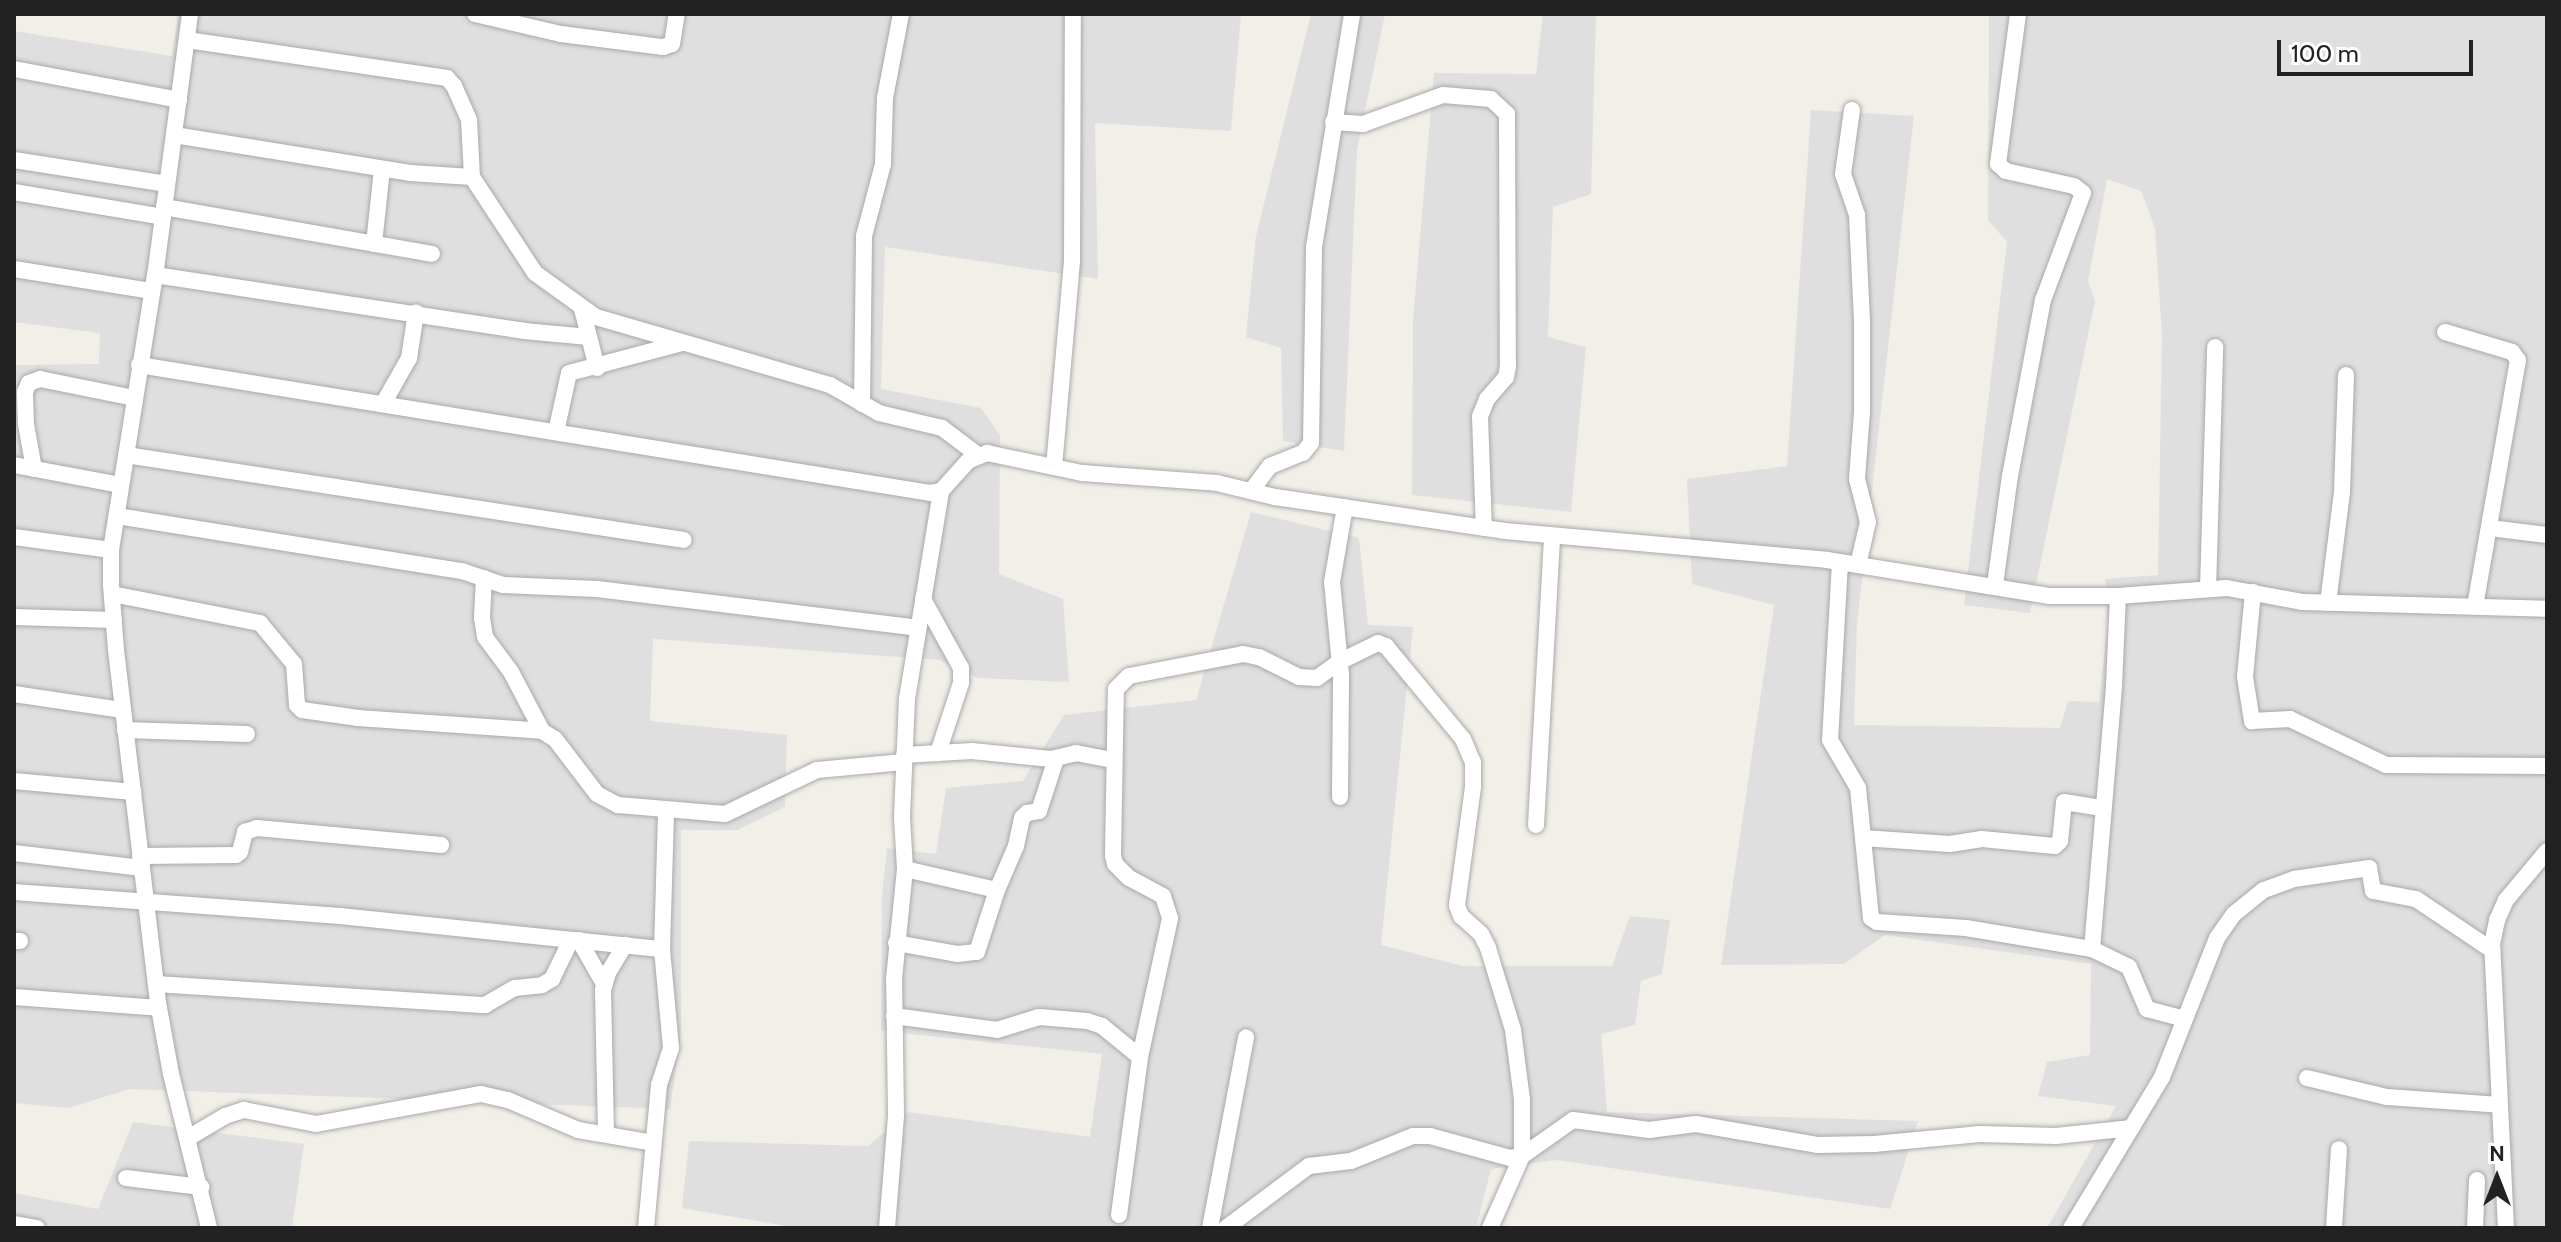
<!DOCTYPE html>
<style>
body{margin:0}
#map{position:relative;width:2561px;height:1242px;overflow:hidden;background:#f2efe9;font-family:Cabin,sans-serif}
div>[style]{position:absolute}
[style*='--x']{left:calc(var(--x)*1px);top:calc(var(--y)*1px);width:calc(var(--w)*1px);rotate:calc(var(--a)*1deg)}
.residential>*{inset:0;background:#e0dfdf}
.roads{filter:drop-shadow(0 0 2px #a9a9a9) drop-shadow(0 0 2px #a9a9a9)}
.street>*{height:16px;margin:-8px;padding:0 8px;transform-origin:8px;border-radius:8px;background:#fff}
span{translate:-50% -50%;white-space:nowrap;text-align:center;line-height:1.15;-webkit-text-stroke:8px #fff;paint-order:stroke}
.frame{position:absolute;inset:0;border:16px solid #222;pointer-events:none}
.north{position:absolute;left:2457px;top:1138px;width:80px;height:80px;-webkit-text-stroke:6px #fff;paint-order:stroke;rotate:0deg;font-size:22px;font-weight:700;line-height:32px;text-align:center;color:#222}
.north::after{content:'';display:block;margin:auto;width:28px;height:36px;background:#222;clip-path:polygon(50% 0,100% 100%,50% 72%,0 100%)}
.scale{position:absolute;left:2277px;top:40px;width:196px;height:36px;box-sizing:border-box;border:4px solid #222;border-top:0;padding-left:10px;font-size:24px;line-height:28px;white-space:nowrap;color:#222;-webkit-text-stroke:6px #fff;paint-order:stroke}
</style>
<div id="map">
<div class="residential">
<i style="clip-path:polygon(178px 14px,1241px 14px,1231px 131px,1095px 123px,1098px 279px,885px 247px,881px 389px,981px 408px,1000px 435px,999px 574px,1063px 599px,1069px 682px,978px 678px,940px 660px,653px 639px,650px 721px,787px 735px,785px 807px,737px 830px,681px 830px,681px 1032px,670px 1109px,130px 1089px,68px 1108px,14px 1103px,14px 365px,99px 364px,100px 333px,14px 322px,14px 31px,172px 56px)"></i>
<i style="clip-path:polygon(1311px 14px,1385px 14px,1357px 150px,1344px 451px,1283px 441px,1281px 348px,1246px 337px,1256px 236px)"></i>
<i style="clip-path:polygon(1543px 14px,1596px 14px,1591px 194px,1553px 207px,1548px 337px,1586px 347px,1571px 512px,1412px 495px,1413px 320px,1434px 73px,1536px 74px)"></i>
<i style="clip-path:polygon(1989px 14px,2547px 14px,2547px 1228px,2047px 1228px,2116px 1106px,2038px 1096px,2047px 1062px,2090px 1055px,2091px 964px,1885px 935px,1844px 964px,1721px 965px,1774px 605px,1692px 584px,1687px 479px,1787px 466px,1811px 110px,1914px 116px,1857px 624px,1854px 725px,2060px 728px,2068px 701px,2099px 702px,2108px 622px,2105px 579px,2158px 575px,2162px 336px,2155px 228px,2141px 191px,2107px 179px,2088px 281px,2095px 301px,2030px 613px,1964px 605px,2007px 242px,1988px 220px)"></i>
<i style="clip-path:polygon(1251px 512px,1359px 538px,1368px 625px,1413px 627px,1381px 945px,1463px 966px,1612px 966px,1630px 916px,1670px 920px,1662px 974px,1641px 981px,1635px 1025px,1601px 1034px,1607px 1112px,1918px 1121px,1890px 1209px,1556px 1160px,1491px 1169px,1476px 1228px,798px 1228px,682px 1208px,689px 1141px,868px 1146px,908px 1112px,1090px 1137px,1102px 1054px,881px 1031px,882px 896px,887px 848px,936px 854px,946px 788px,1023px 781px,1064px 715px,1196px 700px)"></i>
<i style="clip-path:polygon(133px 1122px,304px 1144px,292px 1228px,14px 1228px,14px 1193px,98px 1209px)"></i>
</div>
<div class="roads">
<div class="street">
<i style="--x:190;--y:14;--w:263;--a:97.6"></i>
<i style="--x:155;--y:275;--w:278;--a:99.1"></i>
<i style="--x:111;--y:550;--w:35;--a:90"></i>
<i style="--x:111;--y:585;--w:65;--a:85.6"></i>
<i style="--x:116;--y:650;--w:361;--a:83.2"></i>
<i style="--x:159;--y:1008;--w:67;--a:79.7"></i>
<i style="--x:171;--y:1074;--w:159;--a:76.1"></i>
<i style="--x:475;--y:14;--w:88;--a:13.1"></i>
<i style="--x:561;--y:34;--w:103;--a:7.3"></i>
<i style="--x:663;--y:47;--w:9;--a:-18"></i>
<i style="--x:672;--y:44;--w:30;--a:-81"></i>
<i style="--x:187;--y:40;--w:263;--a:8.3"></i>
<i style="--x:447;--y:78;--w:11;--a:49"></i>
<i style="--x:454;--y:86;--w:37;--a:66"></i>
<i style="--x:469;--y:120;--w:57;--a:87"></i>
<i style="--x:14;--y:69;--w:168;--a:10.6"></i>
<i style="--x:1852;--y:110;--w:65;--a:98"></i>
<i style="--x:1843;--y:174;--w:43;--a:71.1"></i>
<i style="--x:1857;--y:215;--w:107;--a:87.3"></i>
<i style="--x:1862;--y:322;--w:90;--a:90"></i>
<i style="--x:1862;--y:412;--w:67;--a:94.3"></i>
<i style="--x:1857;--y:479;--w:44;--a:75.7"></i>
<i style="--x:1868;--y:522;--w:44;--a:103.1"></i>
<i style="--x:1333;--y:122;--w:30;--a:4"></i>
<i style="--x:1363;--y:124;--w:85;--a:-19.9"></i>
<i style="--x:1443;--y:95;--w:48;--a:4.8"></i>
<i style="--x:1491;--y:99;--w:22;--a:43"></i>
<i style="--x:1507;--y:114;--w:252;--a:89.8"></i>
<i style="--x:1508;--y:366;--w:11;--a:100"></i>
<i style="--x:1506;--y:377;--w:29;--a:131"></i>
<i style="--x:1487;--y:399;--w:18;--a:112"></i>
<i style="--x:1480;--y:416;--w:112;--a:88"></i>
<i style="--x:174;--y:135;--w:239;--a:9.1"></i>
<i style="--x:410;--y:173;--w:62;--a:3.7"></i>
<i style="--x:472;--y:177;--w:115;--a:56.7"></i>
<i style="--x:535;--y:273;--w:75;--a:35.8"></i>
<i style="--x:596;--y:317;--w:244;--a:16.2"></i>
<i style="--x:830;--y:385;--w:56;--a:29.7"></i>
<i style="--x:879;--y:413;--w:65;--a:13.4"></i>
<i style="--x:942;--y:428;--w:45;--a:36.9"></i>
<i style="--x:14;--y:160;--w:155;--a:8.9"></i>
<i style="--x:14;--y:192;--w:151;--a:9.5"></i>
<i style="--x:164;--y:207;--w:272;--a:9.9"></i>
<i style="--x:374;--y:244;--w:75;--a:-83.9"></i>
<i style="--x:14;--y:269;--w:140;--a:9.1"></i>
<i style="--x:155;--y:275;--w:373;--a:8.6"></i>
<i style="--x:524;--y:331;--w:65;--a:5.3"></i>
<i style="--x:582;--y:309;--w:61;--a:75.7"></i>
<i style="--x:2445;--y:332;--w:70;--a:16.6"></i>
<i style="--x:2512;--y:352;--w:10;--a:53"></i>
<i style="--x:2518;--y:360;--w:250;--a:99.9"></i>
<i style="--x:139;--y:365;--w:801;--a:9.19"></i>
<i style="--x:930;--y:493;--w:11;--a:-10"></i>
<i style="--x:941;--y:491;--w:40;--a:-48"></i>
<i style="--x:968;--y:461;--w:21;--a:-23"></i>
<i style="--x:987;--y:453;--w:97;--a:11.9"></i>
<i style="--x:1082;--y:473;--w:135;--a:4.2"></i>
<i style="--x:1217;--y:483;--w:60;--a:13.6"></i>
<i style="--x:1275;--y:497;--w:232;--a:8.4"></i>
<i style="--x:1505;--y:531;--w:323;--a:5.1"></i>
<i style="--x:1827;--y:560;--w:226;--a:9.2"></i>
<i style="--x:2050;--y:596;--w:68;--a:0"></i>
<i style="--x:2118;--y:596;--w:109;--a:-4.2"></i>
<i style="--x:2227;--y:588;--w:76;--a:10.6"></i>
<i style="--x:2302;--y:602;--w:245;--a:1.6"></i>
<i style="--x:383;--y:404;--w:53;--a:-60.5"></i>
<i style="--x:409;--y:358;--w:46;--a:-81.2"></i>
<i style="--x:862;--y:404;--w:168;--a:-89.3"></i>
<i style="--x:864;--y:236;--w:74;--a:-75.2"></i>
<i style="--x:883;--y:164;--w:66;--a:-88.3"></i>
<i style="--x:885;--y:98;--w:86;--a:-79.2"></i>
<i style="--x:556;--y:432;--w:60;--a:-77.6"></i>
<i style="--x:569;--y:373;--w:117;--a:-14.9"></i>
<i style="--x:126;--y:455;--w:564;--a:8.66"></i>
<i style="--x:14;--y:465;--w:109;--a:10.6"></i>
<i style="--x:1054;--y:467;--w:207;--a:-85"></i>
<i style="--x:1072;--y:261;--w:247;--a:-89.8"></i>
<i style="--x:34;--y:469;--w:46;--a:-100.1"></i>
<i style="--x:26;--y:424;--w:32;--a:-92"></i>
<i style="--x:25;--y:392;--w:10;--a:-66"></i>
<i style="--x:29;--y:383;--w:12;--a:-20"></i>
<i style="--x:40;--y:379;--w:96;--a:11.4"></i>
<i style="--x:1251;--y:491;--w:31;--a:-53"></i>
<i style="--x:1270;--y:466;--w:35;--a:-22"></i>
<i style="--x:1303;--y:453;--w:13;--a:-51"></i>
<i style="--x:1311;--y:443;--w:196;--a:-89.1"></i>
<i style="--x:1314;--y:247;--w:236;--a:-80.7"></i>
<i style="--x:117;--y:516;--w:349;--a:9.1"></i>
<i style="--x:462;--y:571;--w:43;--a:18.9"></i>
<i style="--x:503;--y:585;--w:94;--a:2.4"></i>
<i style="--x:597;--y:589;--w:323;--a:6.9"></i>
<i style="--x:2490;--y:528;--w:57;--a:7"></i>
<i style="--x:14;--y:537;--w:98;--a:7.6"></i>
<i style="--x:1840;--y:562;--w:178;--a:93.2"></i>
<i style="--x:1830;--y:740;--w:56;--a:59.7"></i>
<i style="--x:1858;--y:788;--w:131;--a:84.3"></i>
<i style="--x:1871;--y:918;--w:7;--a:34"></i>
<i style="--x:1877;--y:922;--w:89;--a:3.9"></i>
<i style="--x:1966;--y:928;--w:128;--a:9.5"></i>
<i style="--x:2092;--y:949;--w:41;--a:25.9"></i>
<i style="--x:2129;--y:967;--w:46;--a:66.8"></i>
<i style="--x:2147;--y:1009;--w:39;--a:15"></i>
<i style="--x:484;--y:578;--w:40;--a:92.9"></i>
<i style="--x:482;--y:618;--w:19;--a:81"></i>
<i style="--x:485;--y:637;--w:44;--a:53.4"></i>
<i style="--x:511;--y:672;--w:67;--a:62.3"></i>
<i style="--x:1995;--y:585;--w:110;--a:-82.2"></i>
<i style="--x:2010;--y:476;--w:179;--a:-79.4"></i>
<i style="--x:2043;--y:300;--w:114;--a:-69.5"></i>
<i style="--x:2083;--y:193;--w:11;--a:-142"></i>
<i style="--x:2074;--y:186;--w:70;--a:-167.6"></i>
<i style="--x:2006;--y:171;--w:11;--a:-139"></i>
<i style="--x:1998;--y:164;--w:151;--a:-82.4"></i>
<i style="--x:2208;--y:589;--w:242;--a:-88.3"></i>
<i style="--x:2253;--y:592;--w:85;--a:95.4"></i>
<i style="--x:2245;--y:677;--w:45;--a:81"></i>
<i style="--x:2252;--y:721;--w:38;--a:-3"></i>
<i style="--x:2290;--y:719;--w:106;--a:25.6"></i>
<i style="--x:2386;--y:765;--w:161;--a:0.4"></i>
<i style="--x:112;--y:594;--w:151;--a:11.1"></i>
<i style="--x:260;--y:623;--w:53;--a:50.3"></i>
<i style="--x:294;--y:664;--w:41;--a:85.8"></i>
<i style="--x:297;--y:705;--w:7;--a:45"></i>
<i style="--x:302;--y:710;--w:57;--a:8.1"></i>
<i style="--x:358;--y:718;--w:184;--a:4"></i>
<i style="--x:542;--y:731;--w:15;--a:32"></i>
<i style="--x:555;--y:739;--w:69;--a:52.6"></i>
<i style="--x:597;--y:794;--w:24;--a:28"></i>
<i style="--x:618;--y:805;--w:107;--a:4.8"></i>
<i style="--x:725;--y:814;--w:102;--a:-25.6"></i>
<i style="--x:817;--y:770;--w:87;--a:-5.3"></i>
<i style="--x:923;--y:599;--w:79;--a:61.2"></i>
<i style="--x:961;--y:668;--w:15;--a:90"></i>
<i style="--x:961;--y:683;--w:74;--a:108.2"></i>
<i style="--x:2328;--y:603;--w:112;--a:-82.8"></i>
<i style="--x:2342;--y:492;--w:117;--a:-88"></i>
<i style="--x:14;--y:617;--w:100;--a:1.7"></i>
<i style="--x:14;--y:694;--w:110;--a:8.4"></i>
<i style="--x:125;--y:730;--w:122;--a:1.9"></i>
<i style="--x:904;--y:755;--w:68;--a:-3.4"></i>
<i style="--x:972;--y:751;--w:79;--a:5.8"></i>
<i style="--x:1051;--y:759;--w:26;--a:-13"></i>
<i style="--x:1076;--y:753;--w:38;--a:11"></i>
<i style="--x:14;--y:781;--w:120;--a:5.3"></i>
<i style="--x:1340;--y:797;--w:122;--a:-89.5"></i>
<i style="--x:1341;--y:675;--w:93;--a:-95.5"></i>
<i style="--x:1332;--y:582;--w:76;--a:-80.2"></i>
<i style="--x:1536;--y:825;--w:289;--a:-86.8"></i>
<i style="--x:1863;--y:838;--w:87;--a:3.9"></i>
<i style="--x:1950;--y:844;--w:32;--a:-9"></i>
<i style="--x:1982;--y:839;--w:73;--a:5.5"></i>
<i style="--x:2055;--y:846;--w:7;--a:-45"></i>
<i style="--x:2060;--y:841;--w:39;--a:-84"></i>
<i style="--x:2064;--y:802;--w:39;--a:9"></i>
<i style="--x:14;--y:853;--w:129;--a:6.7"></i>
<i style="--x:140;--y:856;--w:96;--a:-0.6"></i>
<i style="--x:236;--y:855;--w:5;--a:-37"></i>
<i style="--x:240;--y:852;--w:21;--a:-76"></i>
<i style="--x:245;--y:832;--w:13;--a:-18"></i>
<i style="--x:257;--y:828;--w:185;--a:5.3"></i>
<i style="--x:905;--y:869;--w:94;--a:12.9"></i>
<i style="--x:14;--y:892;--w:327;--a:4.2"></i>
<i style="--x:340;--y:916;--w:324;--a:5.9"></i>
<i style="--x:579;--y:940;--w:51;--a:60.4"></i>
<i style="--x:14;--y:941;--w:6;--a:0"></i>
<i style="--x:896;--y:943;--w:62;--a:10.2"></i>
<i style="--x:957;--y:954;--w:20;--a:-6"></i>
<i style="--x:977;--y:952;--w:65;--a:-72.1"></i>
<i style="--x:997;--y:890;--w:48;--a:-66.6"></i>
<i style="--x:1016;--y:846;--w:29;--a:-78"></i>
<i style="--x:1022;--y:818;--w:7;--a:-45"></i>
<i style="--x:1027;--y:813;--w:12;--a:-9"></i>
<i style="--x:1039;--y:811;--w:55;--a:-71.9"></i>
<i style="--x:2092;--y:949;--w:264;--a:-85.2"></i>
<i style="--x:2114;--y:686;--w:90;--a:-87.5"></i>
<i style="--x:156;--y:984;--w:330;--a:3.7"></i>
<i style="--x:485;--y:1005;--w:34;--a:-30"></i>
<i style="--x:515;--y:988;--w:27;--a:-6"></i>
<i style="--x:542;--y:985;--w:12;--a:-31"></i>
<i style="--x:552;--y:979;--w:43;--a:-64"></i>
<i style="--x:14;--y:997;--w:145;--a:4.3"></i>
<i style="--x:894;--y:1016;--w:104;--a:7.7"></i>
<i style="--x:997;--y:1030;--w:44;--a:-17.2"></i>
<i style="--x:1039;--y:1017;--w:48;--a:4.8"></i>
<i style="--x:1087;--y:1021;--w:16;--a:18"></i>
<i style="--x:1102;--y:1026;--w:49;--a:39.2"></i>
<i style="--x:2307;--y:1078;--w:82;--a:13.4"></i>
<i style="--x:2387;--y:1097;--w:113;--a:4"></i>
<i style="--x:606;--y:1134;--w:144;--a:-91.2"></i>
<i style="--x:603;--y:990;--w:18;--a:-74"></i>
<i style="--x:608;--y:973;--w:33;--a:-59"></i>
<i style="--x:188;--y:1138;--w:43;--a:-30.7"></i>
<i style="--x:225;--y:1116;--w:20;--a:-18"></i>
<i style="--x:244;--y:1110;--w:73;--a:11"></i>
<i style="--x:316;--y:1124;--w:168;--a:-10.3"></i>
<i style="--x:481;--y:1094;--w:28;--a:13"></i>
<i style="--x:508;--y:1100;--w:76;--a:23.2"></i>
<i style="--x:578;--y:1130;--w:76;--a:9.8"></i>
<i style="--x:126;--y:1178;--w:76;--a:6.8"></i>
<i style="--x:1119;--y:1215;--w:159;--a:-82.4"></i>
<i style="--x:1140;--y:1057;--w:142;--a:-77.8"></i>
<i style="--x:1170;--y:918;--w:23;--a:-108"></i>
<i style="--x:1163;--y:896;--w:38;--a:-152"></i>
<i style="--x:1129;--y:878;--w:20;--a:-135"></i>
<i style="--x:1115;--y:864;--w:9;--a:-103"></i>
<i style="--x:1113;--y:855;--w:166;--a:-89"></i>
<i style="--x:1116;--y:689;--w:18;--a:-45"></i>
<i style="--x:1129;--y:676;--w:116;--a:-10.9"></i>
<i style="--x:1243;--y:654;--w:16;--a:11"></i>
<i style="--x:1259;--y:657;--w:45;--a:26.6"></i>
<i style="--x:1299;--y:677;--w:18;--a:3"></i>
<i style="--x:1317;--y:678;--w:27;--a:-36"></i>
<i style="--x:1339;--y:662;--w:43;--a:-26"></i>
<i style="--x:1378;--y:643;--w:9;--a:21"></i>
<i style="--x:1386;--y:646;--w:121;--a:50.4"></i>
<i style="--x:1463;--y:739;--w:25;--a:67"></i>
<i style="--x:1473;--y:762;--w:25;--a:90"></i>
<i style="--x:1473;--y:787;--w:120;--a:97.7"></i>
<i style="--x:1457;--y:906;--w:11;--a:68"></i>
<i style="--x:1461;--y:916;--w:27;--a:42"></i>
<i style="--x:1481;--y:934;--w:16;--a:63"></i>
<i style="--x:1488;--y:948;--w:86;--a:73"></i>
<i style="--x:1513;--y:1030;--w:70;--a:82.6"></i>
<i style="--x:1522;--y:1099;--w:57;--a:90"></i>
<i style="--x:1522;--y:1156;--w:79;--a:114"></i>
<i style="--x:14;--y:1224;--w:23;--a:10"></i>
<i style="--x:646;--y:1228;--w:144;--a:-84.8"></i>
<i style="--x:659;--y:1085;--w:39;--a:-72"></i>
<i style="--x:671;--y:1048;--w:99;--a:-95.2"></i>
<i style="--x:662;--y:949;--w:138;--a:-88.3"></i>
<i style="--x:887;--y:1228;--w:113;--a:-85.4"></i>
<i style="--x:896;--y:1115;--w:136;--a:-90.8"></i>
<i style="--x:894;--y:979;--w:111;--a:-84.3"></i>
<i style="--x:905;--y:869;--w:52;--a:-93.3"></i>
<i style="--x:902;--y:817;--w:118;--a:-87.6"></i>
<i style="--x:907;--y:699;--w:211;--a:-80.7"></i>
<i style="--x:1210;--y:1228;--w:194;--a:-79.3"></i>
<i style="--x:1226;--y:1228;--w:104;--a:-36.8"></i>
<i style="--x:1309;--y:1166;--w:42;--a:-6.8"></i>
<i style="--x:1351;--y:1161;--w:67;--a:-22"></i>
<i style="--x:1413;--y:1136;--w:17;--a:0"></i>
<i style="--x:1430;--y:1136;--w:83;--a:15.4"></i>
<i style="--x:1510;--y:1158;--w:12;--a:-9"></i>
<i style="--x:1522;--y:1156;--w:62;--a:-35.2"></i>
<i style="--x:1573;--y:1120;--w:77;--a:7.5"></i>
<i style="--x:1649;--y:1130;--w:47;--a:-7.3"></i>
<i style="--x:1696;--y:1124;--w:123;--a:9.8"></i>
<i style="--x:1817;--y:1145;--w:57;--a:-1"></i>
<i style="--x:1874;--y:1144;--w:106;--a:-5.4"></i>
<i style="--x:1980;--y:1134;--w:76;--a:1.5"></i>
<i style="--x:2056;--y:1136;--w:76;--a:-6"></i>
<i style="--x:2071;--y:1228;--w:176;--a:-58.9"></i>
<i style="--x:2162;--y:1077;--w:149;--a:-68.4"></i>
<i style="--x:2217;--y:938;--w:29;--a:-55"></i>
<i style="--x:2234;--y:914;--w:38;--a:-39"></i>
<i style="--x:2264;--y:890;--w:32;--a:-20"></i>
<i style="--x:2294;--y:879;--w:76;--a:-8.3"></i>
<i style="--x:2369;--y:868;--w:23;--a:80"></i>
<i style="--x:2373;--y:891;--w:44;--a:10.5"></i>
<i style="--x:2416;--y:899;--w:92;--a:33.9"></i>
<i style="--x:2334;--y:1228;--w:79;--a:-86.4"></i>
<i style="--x:2475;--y:1228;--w:48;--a:-87.6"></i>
<i style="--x:2506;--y:1228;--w:284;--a:-92.8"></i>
<i style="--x:2492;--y:944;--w:25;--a:-78"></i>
<i style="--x:2497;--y:920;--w:22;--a:-66"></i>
<i style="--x:2506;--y:900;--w:64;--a:-50.1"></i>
</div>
</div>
<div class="frame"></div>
<div class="north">N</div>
<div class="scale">100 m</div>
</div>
